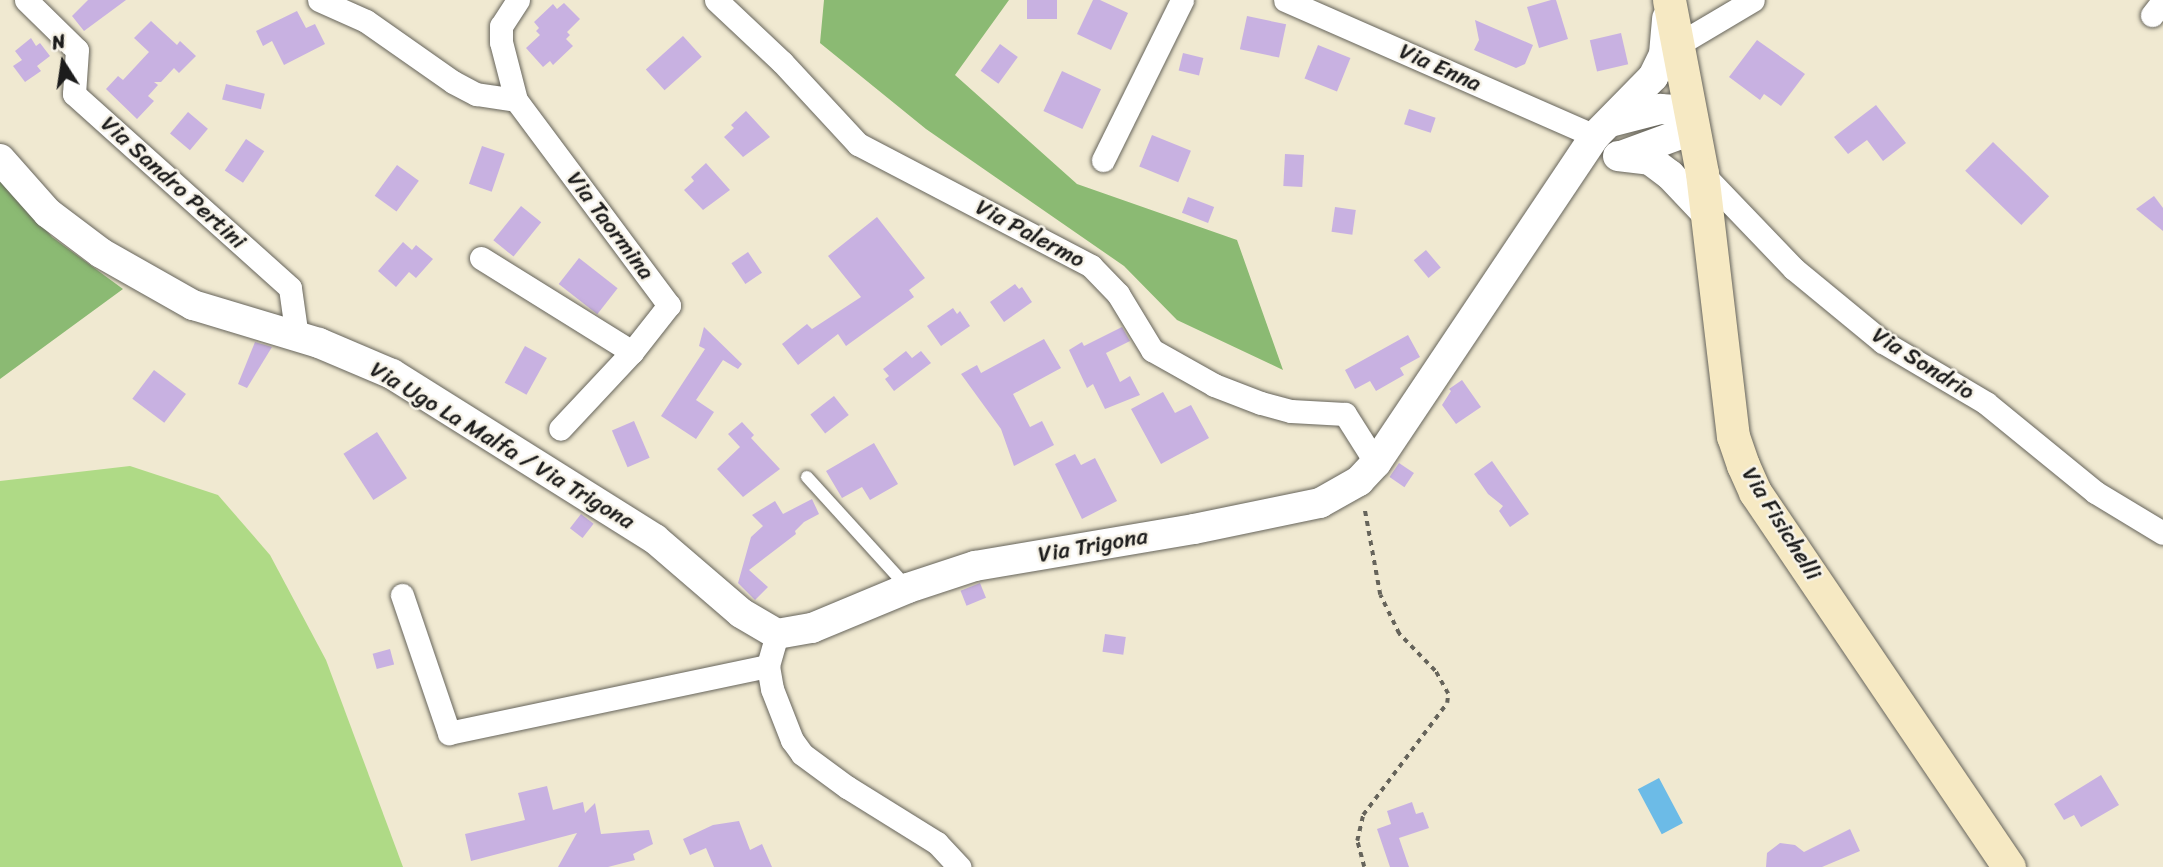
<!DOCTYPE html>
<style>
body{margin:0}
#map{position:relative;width:2163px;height:867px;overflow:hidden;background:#f0e9d1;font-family:Sriracha,sans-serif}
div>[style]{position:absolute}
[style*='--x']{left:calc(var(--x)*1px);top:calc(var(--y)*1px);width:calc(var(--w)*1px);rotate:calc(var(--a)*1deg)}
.green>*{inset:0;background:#afda86}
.forest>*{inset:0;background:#8bba73}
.water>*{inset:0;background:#6cbbe7;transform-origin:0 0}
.building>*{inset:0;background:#c8b1e1;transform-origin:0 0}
.path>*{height:3.5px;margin-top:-1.75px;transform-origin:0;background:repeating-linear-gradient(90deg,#66645b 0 5px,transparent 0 10px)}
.roads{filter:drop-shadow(0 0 2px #66645b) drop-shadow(0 0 2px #66645b)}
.service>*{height:12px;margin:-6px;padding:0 6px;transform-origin:6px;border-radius:6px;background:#fff}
.minor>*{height:23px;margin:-11.5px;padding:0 11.5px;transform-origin:11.5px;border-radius:11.5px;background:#fff}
.tertiary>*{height:30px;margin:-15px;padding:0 15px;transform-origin:15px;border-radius:15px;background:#fff}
.secondary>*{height:33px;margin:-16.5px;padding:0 16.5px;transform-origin:16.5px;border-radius:16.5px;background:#f6e9c3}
span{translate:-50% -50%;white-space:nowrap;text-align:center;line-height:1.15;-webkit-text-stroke:5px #f7f3e8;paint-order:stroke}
.street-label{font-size:23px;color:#1c1c1c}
.north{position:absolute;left:28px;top:28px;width:70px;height:70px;-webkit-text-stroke:5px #f7f3e8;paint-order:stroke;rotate:348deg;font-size:19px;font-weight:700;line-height:28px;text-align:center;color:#1c1c1c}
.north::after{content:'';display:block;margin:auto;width:24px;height:32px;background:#1c1c1c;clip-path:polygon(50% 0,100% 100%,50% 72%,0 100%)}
</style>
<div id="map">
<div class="green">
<i style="clip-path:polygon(130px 466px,218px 495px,270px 555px,326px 660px,403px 867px,0 867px,0 481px)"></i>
</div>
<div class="forest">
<i style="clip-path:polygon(824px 0,1009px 0,955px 75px,1077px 184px,1237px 240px,1283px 370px,1177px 320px,1124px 266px,926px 129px,820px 43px)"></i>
<i style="clip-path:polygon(0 178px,52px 237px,123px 289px,0 379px)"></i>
</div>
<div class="water">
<i style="left:1659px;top:778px;width:51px;height:24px;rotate:62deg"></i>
</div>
<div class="building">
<i style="clip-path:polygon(88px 0,126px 0,84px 31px,72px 16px)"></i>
<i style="left:1027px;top:0;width:30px;height:19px"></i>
<i style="clip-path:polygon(1093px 0,1100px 0,1128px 13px,1111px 50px,1077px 34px)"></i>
<i style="clip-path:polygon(1551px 0,1556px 0,1568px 39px,1539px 48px,1527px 7px)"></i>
<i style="clip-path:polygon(564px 3px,580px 19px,567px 32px,570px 35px,566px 39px,573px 46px,553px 65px,550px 61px,543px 67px,526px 48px,540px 35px,536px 31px,539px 28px,534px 22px,553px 4px,557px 9px)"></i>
<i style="clip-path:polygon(297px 11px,306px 28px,315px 24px,325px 44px,284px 65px,272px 41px,263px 46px,256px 31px)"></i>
<i style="left:1247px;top:16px;width:40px;height:34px;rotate:12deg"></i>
<i style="clip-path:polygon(1475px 20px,1533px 45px,1525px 64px,1516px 68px,1474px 50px,1479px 40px)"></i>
<i style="clip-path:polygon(151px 21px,177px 45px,180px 41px,196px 56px,179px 73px,174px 68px,161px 82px,154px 82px,158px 85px,148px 96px,154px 101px,137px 119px,106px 89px,118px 76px,123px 80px,149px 52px,134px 38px)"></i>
<i style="left:1621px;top:33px;width:32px;height:32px;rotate:77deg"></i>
<i style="left:683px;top:36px;width:28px;height:50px;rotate:48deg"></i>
<i style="clip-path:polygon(31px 38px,36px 46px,40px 43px,50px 56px,37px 66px,41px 71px,25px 82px,13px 66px,22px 60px,15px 51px)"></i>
<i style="clip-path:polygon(1757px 40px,1805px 74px,1781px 106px,1764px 94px,1760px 100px,1729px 77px)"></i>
<i style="left:1000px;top:44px;width:22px;height:33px;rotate:36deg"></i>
<i style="left:1318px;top:45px;width:35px;height:36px;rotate:22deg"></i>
<i style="left:1183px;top:53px;width:21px;height:18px;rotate:14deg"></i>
<i style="left:1062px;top:71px;width:43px;height:44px;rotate:25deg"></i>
<i style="left:226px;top:84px;width:40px;height:16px;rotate:14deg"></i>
<i style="clip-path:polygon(1876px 105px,1906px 143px,1883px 161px,1867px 140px,1848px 154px,1834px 137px)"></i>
<i style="left:1409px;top:109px;width:28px;height:16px;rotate:18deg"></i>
<i style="clip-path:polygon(746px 111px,770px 137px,743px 157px,724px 137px,734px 128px,731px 125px)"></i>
<i style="left:188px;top:112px;width:26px;height:28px;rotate:40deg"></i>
<i style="left:1152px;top:135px;width:42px;height:34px;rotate:22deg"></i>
<i style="left:246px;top:139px;width:22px;height:38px;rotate:34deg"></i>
<i style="left:1993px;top:142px;width:78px;height:40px;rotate:44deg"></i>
<i style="left:482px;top:146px;width:24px;height:40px;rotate:19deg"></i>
<i style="left:1285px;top:154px;width:19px;height:32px;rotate:3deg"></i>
<i style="clip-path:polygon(706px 163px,730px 190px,703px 210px,684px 190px,694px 181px,691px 177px)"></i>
<i style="left:397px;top:165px;width:27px;height:38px;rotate:36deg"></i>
<i style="clip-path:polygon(2154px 196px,2163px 208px,2163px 231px,2136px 209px)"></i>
<i style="left:1188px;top:197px;width:28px;height:17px;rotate:21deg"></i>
<i style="left:521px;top:206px;width:26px;height:44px;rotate:39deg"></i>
<i style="left:1335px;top:207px;width:21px;height:25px;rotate:8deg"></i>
<i style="clip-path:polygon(877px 217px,925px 278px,909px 290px,914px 297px,846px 346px,838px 334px,798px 365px,782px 344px,807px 324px,812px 329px,861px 297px,828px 256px)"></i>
<i style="clip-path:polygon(403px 242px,412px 250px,416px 245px,433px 259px,416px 278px,409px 272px,396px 287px,378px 271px)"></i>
<i style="left:1426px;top:250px;width:23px;height:16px;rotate:50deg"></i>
<i style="left:748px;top:252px;width:25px;height:20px;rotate:56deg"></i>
<i style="left:579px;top:258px;width:49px;height:33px;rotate:38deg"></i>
<i style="clip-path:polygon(1015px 284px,1019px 289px,1022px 287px,1032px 302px,1004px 322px,990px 302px)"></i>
<i style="clip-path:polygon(953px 308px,957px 314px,960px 311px,970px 326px,941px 346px,927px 326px)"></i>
<i style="clip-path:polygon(704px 327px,742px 364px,738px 369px,723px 360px,696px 400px,714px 412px,696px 439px,661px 416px,705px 349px,699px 346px)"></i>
<i style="clip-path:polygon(1122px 327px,1130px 341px,1106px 353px,1120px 382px,1130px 376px,1140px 395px,1105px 409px,1093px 384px,1087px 388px,1069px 350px,1082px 342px,1084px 346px)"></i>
<i style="clip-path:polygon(1408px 335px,1420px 357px,1400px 368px,1404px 375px,1376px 391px,1370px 381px,1355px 389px,1345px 370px)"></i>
<i style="clip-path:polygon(1044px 339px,1061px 368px,1013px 394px,1030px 427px,1042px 421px,1054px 445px,1014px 466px,1001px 429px,961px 374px,977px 365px,981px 373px)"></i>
<i style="clip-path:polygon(255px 342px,272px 347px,247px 388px,238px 384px)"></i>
<i style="left:525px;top:346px;width:25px;height:42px;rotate:29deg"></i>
<i style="clip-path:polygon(906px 351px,912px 358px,921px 351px,931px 363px,894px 391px,885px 379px,889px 376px,883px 369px)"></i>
<i style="left:154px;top:370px;width:40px;height:36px;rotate:37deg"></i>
<i style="clip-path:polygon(1462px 380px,1481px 407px,1456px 424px,1442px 405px,1451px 391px,1449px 389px)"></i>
<i style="clip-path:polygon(1163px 392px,1175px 413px,1191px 405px,1209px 438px,1161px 464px,1131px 409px)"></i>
<i style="left:834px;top:396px;width:24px;height:30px;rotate:52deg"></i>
<i style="left:634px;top:421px;width:40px;height:24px;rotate:67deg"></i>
<i style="clip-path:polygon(742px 422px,754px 435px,751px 438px,780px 469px,743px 497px,717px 469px,740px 447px,728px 434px)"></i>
<i style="left:377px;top:432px;width:55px;height:40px;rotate:57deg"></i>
<i style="clip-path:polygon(874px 443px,898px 484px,870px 500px,862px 487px,842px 498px,826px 471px)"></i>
<i style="clip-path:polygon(1075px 454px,1081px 465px,1095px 458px,1117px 501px,1082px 519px,1055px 464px)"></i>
<i style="clip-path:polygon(1492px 461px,1529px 514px,1510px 527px,1499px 511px,1503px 506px,1488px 494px,1474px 474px)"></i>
<i style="left:1399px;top:463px;width:18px;height:17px;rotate:34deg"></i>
<i style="clip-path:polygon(812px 499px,819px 514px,804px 522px,795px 531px,796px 534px,749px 570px,768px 587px,755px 600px,738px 583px,751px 537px,763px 526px,752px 515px,775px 501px,783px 514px)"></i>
<i style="left:581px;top:514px;width:16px;height:18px;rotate:38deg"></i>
<i style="left:980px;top:583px;width:16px;height:21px;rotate:68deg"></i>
<i style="left:1105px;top:634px;width:21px;height:18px;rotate:8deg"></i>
<i style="left:390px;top:649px;width:16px;height:18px;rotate:75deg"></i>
<i style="clip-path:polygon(2101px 775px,2119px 805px,2081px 827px,2074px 815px,2064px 820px,2054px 804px)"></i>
<i style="clip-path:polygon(547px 786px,553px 810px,583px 802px,585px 813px,595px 803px,601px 834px,649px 830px,653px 844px,633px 854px,635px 860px,608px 867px,558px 867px,577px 833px,471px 861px,465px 834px,525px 820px,518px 793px)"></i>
<i style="clip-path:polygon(1412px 802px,1416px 814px,1423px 812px,1429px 828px,1399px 838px,1409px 867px,1390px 867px,1377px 829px,1391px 824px,1387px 811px)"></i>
<i style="clip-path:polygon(739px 821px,750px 850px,762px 844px,772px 867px,714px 867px,706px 848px,690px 855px,683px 839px,713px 825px)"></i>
<i style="clip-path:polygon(1850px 829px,1860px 851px,1822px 867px,1766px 867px,1767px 853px,1780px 843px,1795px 845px,1804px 852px)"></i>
</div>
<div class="path">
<i style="--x:1364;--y:867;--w:27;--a:-105"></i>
<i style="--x:1357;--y:841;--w:27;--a:-77"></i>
<i style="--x:1363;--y:815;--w:140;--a:-53.1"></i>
<i style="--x:1447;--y:703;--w:9;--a:-84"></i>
<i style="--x:1448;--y:694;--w:26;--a:-119"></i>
<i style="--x:1435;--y:671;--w:52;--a:-134.2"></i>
<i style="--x:1399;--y:634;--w:43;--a:-116"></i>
<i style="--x:1380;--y:595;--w:89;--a:-100.3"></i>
</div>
<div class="roads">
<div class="service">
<i style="--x:807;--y:477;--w:150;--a:47.7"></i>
</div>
<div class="minor">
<i style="--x:26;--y:0;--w:71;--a:44.4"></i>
<i style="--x:77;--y:50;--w:44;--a:93.9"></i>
<i style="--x:74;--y:94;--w:290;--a:41.9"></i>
<i style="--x:290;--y:288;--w:49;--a:81.9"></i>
<i style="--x:319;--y:0;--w:51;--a:24.1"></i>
<i style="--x:366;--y:21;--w:106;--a:35"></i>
<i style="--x:453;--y:82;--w:26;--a:28"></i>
<i style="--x:476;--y:94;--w:40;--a:8.5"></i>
<i style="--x:518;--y:0;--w:31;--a:123"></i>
<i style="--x:501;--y:26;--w:16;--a:90"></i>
<i style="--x:501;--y:42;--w:60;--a:75.5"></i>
<i style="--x:516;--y:100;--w:256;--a:53.3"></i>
<i style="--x:669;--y:305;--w:60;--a:128.2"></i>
<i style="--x:632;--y:352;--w:105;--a:133.1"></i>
<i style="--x:716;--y:0;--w:91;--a:43.2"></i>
<i style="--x:782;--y:62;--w:112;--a:47.2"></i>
<i style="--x:858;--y:144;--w:263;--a:27.6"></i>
<i style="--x:1091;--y:266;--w:39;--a:46"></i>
<i style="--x:1118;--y:294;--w:66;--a:58.7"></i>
<i style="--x:1152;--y:350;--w:71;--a:29.4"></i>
<i style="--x:1214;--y:385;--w:50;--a:21"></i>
<i style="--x:1261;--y:403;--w:31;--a:15"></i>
<i style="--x:1291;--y:411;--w:54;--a:3.2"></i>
<i style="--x:1345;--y:414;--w:58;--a:57.7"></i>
<i style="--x:1285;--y:0;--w:339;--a:23.7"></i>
<i style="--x:2152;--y:15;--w:18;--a:-52"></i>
<i style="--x:1677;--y:45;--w:88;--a:-30.6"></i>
<i style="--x:1103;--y:160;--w:178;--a:-63.7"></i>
<i style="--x:1702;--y:173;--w:133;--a:46.2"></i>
<i style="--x:1794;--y:269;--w:115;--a:39.4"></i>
<i style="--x:1883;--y:342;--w:120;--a:30.6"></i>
<i style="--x:1986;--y:403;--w:141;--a:39.2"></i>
<i style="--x:2095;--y:492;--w:79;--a:31.1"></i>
<i style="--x:481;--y:258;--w:178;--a:31.9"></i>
<i style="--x:402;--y:595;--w:146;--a:71.2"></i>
<i style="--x:449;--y:733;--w:326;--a:-11.9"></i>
<i style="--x:777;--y:634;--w:33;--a:106"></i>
<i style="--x:768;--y:666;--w:23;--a:80"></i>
<i style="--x:772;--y:689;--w:55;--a:68.6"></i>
<i style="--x:792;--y:740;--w:17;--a:54"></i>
<i style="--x:802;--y:754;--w:56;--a:36.3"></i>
<i style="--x:847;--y:787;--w:106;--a:31.9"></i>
<i style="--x:937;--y:843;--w:33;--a:47"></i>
</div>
<div class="tertiary">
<i style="--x:1610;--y:122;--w:52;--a:-14.6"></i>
<i style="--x:1660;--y:109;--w:17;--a:3"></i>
<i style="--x:1677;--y:110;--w:18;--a:29"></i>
<i style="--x:1693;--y:119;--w:22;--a:133"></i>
<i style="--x:1678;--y:135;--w:58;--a:159.7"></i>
<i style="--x:1618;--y:156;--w:32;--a:7"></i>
<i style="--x:1650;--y:160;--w:25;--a:37"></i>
<i style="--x:1670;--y:175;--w:51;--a:46.6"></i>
<i style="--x:0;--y:159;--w:72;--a:48.4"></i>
<i style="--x:48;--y:213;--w:66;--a:37"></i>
<i style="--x:101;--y:253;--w:106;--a:29.5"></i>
<i style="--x:193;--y:305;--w:132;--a:16.8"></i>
<i style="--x:319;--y:343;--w:79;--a:23"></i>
<i style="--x:392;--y:374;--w:310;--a:32.1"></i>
<i style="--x:655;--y:539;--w:113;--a:40.7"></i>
<i style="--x:741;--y:613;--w:42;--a:30.3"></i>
<i style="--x:777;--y:634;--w:36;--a:-10"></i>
<i style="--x:812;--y:628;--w:104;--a:-22.6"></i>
<i style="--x:908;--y:588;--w:71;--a:-18.2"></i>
<i style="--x:975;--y:566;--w:222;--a:-9.6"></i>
<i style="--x:1194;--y:529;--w:129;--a:-11.7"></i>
<i style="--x:1320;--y:503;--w:45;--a:-29.4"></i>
<i style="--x:1359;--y:481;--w:25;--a:-47"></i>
<i style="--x:1376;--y:463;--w:394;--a:-56.2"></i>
<i style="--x:1595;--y:136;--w:83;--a:-45.5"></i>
<i style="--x:1653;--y:77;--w:25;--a:-64"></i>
<i style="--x:1664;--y:54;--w:36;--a:-85"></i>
</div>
<div class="secondary">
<i style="--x:1669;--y:0;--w:176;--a:79.2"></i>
<i style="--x:1702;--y:173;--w:265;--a:83.3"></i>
<i style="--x:1733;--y:436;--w:31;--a:71"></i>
<i style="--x:1743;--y:465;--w:30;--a:66"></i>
<i style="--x:1755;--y:492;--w:453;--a:55.9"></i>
</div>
</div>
<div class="street-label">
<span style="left:1440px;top:68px;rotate:24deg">Via Enna</span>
<span style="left:173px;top:183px;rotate:42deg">Via Sandro Pertini</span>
<span style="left:610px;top:226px;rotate:53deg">Via Taormina</span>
<span style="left:1030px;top:234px;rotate:28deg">Via Palermo</span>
<span style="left:1923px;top:364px;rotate:32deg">Via Sondrio</span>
<span style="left:502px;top:446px;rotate:31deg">Via Ugo La Malfa / Via Trigona</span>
<span style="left:1781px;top:524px;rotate:58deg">Via Fisichelli</span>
<span style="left:1093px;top:546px;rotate:-10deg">Via Trigona</span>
</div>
<div class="north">N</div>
</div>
